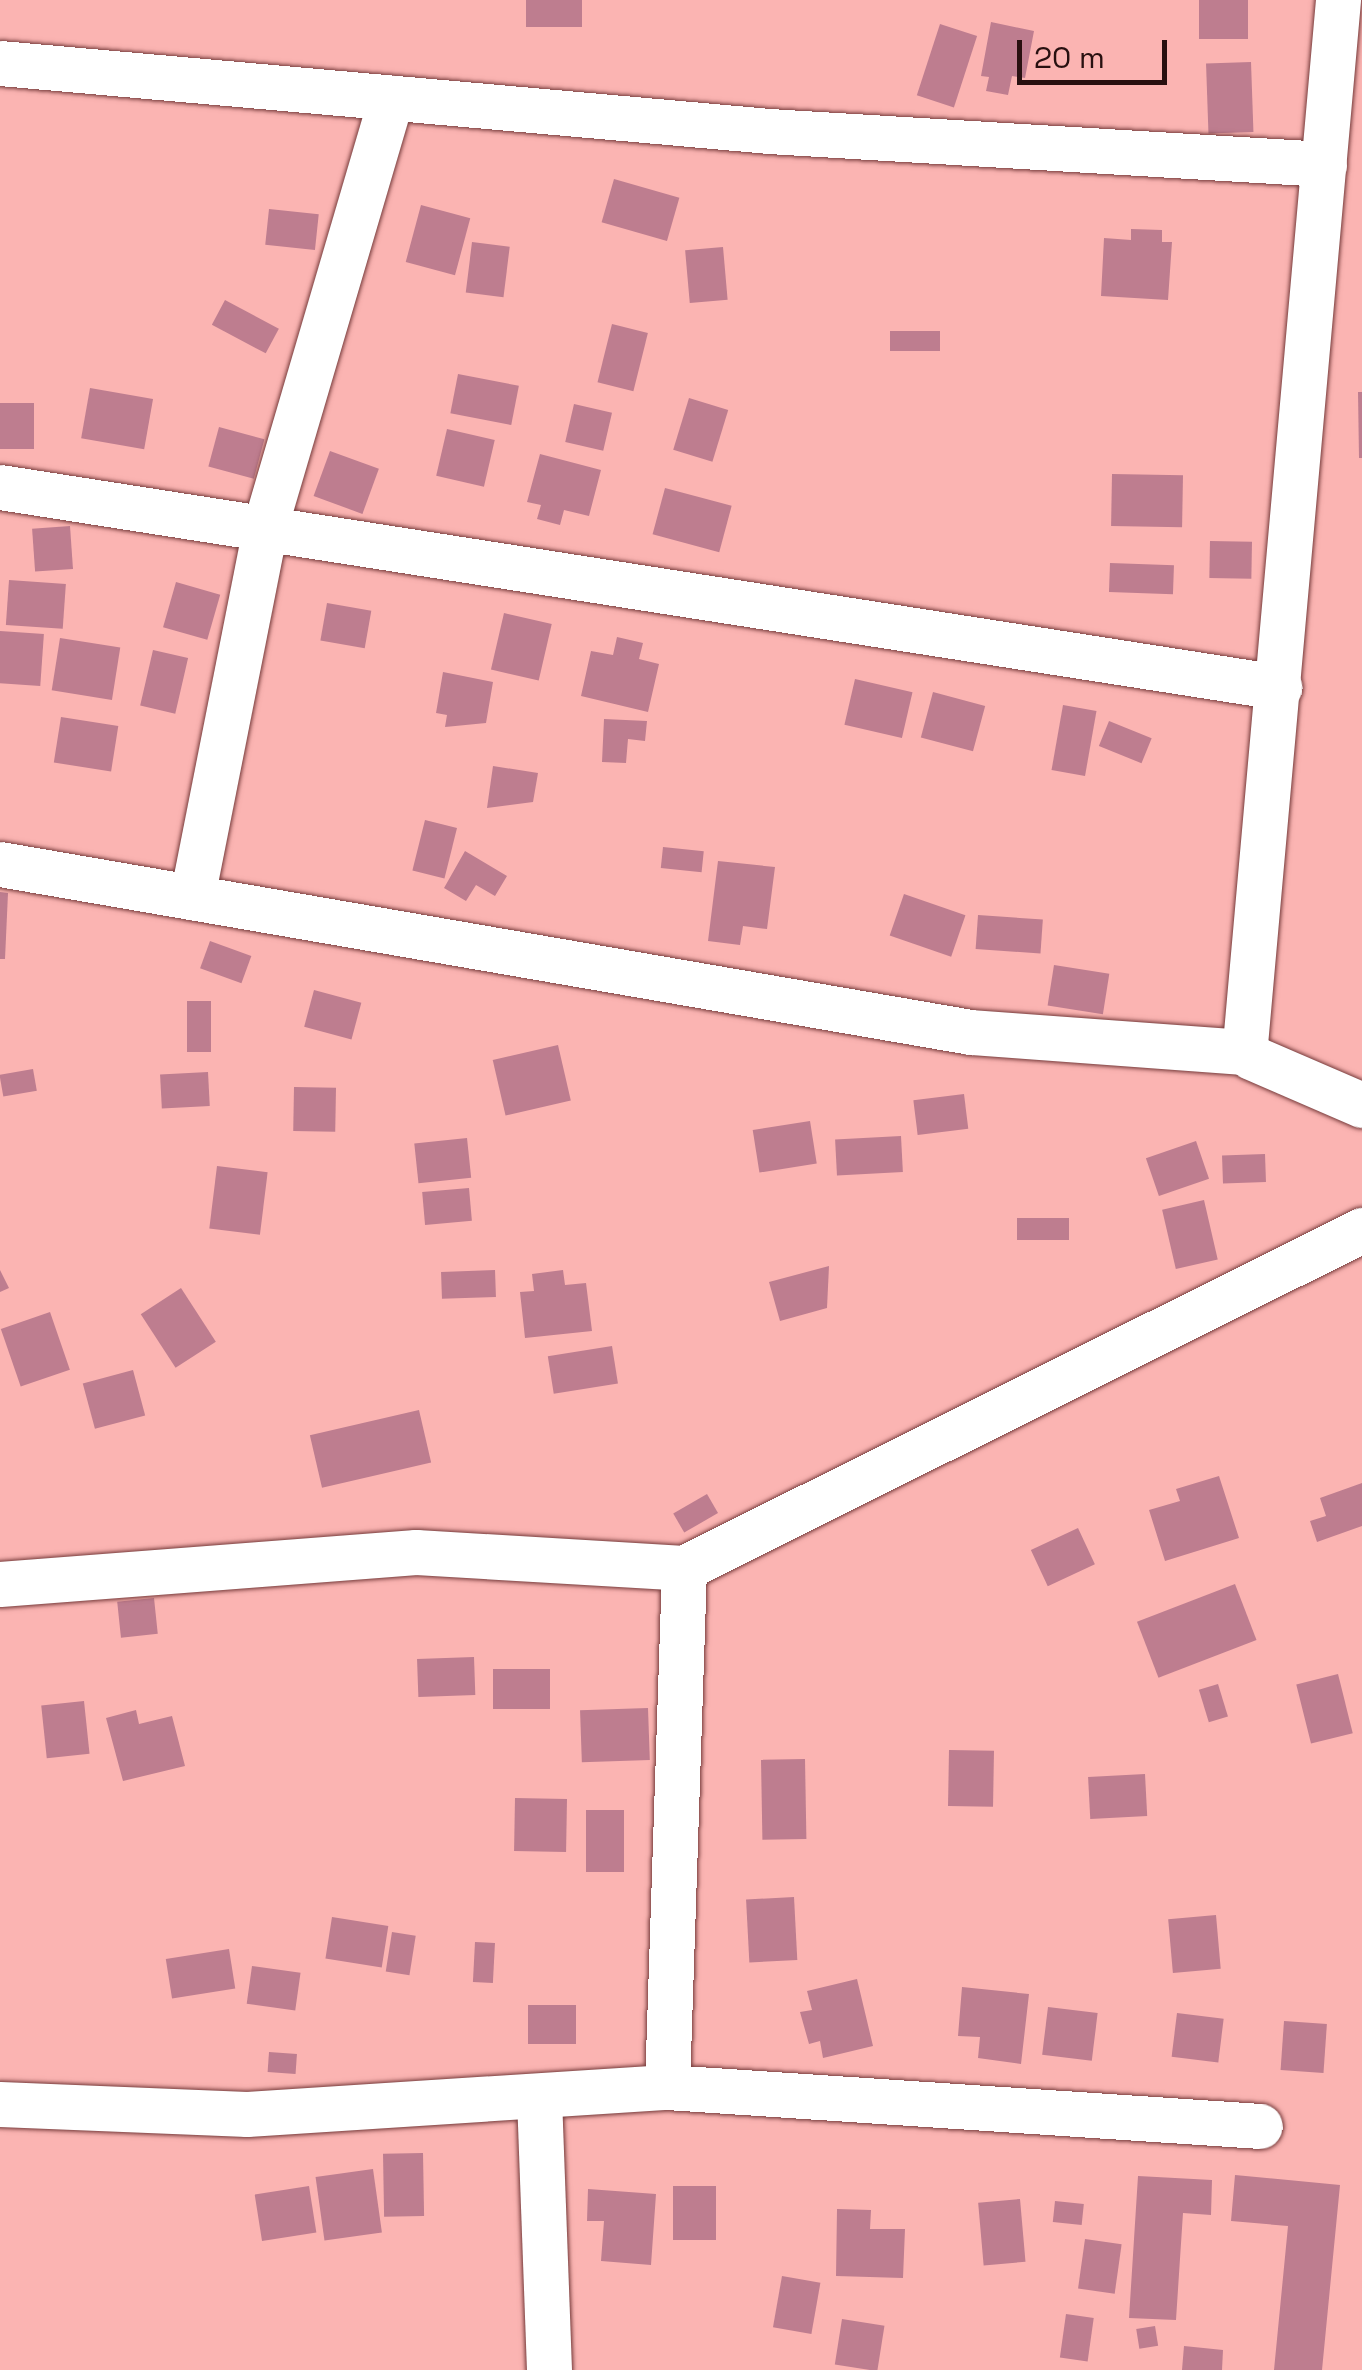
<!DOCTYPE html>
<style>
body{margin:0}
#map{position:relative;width:1362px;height:2370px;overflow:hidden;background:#fbb4b2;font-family:"Space Grotesk",sans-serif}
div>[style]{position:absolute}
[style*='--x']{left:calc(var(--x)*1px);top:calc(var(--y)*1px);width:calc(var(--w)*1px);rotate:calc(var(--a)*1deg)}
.building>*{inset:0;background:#be7d8f;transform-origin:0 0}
.roads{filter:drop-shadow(0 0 2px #763b3b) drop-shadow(0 0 2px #763b3b)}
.street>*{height:45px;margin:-22.5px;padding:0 22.5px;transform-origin:22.5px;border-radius:22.5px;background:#fff}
span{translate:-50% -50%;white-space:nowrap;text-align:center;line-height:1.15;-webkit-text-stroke:8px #fbb4b2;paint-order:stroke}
.scale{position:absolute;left:1017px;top:40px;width:150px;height:45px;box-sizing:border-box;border:5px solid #281010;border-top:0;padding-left:12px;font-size:30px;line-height:35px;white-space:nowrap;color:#281010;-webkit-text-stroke:8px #fbb4b2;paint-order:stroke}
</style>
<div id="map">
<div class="building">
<i style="left:526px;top:0;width:56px;height:27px"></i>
<i style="left:1199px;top:0;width:49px;height:39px"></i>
<i style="clip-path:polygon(991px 22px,1034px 31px,1025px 78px,1012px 76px,1008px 95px,986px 91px,989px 77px,981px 76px)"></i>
<i style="left:940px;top:24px;width:39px;height:75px;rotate:18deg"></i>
<i style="left:1251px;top:62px;width:70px;height:45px;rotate:88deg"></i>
<i style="left:614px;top:179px;width:68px;height:45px;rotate:16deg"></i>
<i style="left:421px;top:205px;width:51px;height:59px;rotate:15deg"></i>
<i style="left:269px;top:209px;width:50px;height:36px;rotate:6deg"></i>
<i style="clip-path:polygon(1131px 229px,1162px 230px,1162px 242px,1172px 242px,1168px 300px,1101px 296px,1104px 238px,1131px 240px)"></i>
<i style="left:472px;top:242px;width:38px;height:51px;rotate:7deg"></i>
<i style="left:723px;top:247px;width:53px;height:38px;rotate:85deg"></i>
<i style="left:225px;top:300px;width:61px;height:28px;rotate:28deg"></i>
<i style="left:612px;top:324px;width:37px;height:60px;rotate:14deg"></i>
<i style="left:890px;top:331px;width:50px;height:20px"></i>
<i style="left:458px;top:374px;width:62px;height:40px;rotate:11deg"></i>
<i style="left:90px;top:388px;width:64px;height:51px;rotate:10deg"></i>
<i style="clip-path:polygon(1358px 392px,1362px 392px,1362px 458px,1359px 458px)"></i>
<i style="left:689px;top:398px;width:41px;height:54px;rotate:17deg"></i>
<i style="left:0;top:403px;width:34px;height:46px"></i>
<i style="left:574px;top:404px;width:39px;height:39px;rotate:13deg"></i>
<i style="left:219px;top:427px;width:47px;height:41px;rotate:15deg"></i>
<i style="left:447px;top:429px;width:49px;height:48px;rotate:13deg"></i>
<i style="left:330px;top:451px;width:52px;height:48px;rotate:20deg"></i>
<i style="clip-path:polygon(540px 454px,601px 470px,589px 516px,564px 510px,560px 525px,537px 519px,541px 505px,527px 502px)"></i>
<i style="left:1112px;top:474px;width:71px;height:52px;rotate:1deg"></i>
<i style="left:665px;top:488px;width:69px;height:48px;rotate:15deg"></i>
<i style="left:70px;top:526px;width:43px;height:38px;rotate:86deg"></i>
<i style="left:1210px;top:541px;width:42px;height:37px;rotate:1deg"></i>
<i style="left:1110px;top:563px;width:64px;height:29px;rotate:2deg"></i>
<i style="left:9px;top:580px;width:57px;height:45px;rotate:4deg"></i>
<i style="left:176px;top:582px;width:46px;height:47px;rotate:16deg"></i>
<i style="left:327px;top:603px;width:45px;height:38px;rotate:10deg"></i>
<i style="left:504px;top:613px;width:49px;height:58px;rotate:13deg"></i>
<i style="left:0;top:631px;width:44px;height:52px;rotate:4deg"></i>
<i style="clip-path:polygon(617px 637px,643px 643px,639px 659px,659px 664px,648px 712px,581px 696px,591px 651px,613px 655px)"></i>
<i style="left:60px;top:638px;width:61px;height:53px;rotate:9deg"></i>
<i style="left:153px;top:650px;width:36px;height:57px;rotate:13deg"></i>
<i style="clip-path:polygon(443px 672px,493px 682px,486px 723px,445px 727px,447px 715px,436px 713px)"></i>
<i style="left:855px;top:679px;width:59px;height:47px;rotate:13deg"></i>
<i style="left:933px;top:692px;width:54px;height:47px;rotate:15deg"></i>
<i style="left:1063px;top:705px;width:34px;height:66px;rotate:10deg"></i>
<i style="left:61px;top:717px;width:58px;height:46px;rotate:9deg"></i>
<i style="clip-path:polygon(604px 719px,647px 721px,645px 741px,628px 739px,626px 763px,602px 762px)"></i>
<i style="left:1109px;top:721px;width:46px;height:27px;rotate:22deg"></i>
<i style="clip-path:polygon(493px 766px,538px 773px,533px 802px,487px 808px)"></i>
<i style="left:425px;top:820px;width:33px;height:52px;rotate:14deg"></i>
<i style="left:663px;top:847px;width:41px;height:21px;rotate:6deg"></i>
<i style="clip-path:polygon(465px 851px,507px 876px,495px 896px,476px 885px,466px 901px,444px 888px)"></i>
<i style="clip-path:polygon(718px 861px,775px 867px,767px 929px,743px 926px,740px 945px,708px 941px)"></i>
<i style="clip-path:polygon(0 892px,8px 893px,5px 959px,0 959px)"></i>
<i style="left:904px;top:894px;width:65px;height:44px;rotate:19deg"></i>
<i style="left:978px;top:915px;width:65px;height:34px;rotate:4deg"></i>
<i style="left:210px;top:941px;width:44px;height:29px;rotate:20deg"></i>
<i style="left:1054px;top:965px;width:56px;height:41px;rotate:9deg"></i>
<i style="left:314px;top:990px;width:49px;height:38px;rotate:15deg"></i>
<i style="left:187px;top:1001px;width:24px;height:51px"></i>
<i style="left:558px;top:1045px;width:57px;height:67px;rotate:77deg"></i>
<i style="left:33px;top:1069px;width:22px;height:34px;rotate:80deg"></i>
<i style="left:208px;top:1072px;width:34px;height:48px;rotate:87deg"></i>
<i style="left:294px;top:1087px;width:42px;height:44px;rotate:1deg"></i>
<i style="left:964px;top:1094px;width:35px;height:51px;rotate:83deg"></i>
<i style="left:810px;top:1121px;width:43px;height:58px;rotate:81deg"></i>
<i style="left:901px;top:1136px;width:36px;height:66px;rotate:87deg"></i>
<i style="left:467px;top:1138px;width:40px;height:53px;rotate:84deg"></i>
<i style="left:1196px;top:1141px;width:40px;height:53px;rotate:71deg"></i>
<i style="left:1265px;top:1154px;width:28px;height:43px;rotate:88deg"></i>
<i style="left:217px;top:1166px;width:51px;height:63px;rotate:7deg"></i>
<i style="left:469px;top:1188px;width:33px;height:47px;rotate:85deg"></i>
<i style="left:1204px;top:1200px;width:61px;height:43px;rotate:77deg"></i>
<i style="left:1069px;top:1218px;width:22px;height:52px;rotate:90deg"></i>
<i style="clip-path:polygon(829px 1266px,827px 1308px,780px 1321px,769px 1282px)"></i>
<i style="clip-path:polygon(0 1270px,9px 1288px,0 1292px)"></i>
<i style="left:495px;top:1270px;width:27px;height:54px;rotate:88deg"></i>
<i style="clip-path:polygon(563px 1270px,565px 1285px,586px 1283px,592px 1331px,525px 1338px,520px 1292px,534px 1291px,532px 1274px)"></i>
<i style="left:181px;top:1288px;width:64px;height:48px;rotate:57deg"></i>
<i style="left:50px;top:1312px;width:61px;height:52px;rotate:71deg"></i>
<i style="left:612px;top:1346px;width:38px;height:65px;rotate:81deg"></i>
<i style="left:133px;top:1370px;width:47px;height:52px;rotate:75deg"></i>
<i style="left:419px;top:1410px;width:54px;height:112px;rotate:77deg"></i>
<i style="clip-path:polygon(1219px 1476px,1239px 1538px,1165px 1561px,1149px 1510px,1180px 1501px,1176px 1489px)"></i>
<i style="clip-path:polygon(1362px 1483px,1362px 1526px,1317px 1542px,1310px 1521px,1326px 1516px,1320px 1498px)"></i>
<i style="left:707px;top:1494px;width:22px;height:39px;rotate:60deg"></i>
<i style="left:1078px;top:1528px;width:40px;height:52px;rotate:65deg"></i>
<i style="left:1235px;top:1584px;width:60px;height:105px;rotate:69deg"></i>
<i style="left:154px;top:1598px;width:36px;height:37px;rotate:84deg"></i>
<i style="left:474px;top:1657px;width:38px;height:57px;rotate:88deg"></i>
<i style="left:493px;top:1669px;width:57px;height:40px"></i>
<i style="left:1338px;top:1674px;width:61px;height:43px;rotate:76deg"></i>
<i style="left:1218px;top:1684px;width:34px;height:20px;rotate:73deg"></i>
<i style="left:84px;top:1701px;width:53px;height:43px;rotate:84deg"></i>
<i style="left:648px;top:1708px;width:52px;height:68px;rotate:88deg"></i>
<i style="clip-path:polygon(136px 1710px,139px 1724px,172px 1716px,185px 1766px,123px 1781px,106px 1718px)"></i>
<i style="left:949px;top:1750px;width:45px;height:56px;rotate:1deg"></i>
<i style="left:805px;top:1759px;width:80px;height:44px;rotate:89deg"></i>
<i style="left:1145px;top:1774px;width:42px;height:57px;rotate:87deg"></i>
<i style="left:515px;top:1798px;width:52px;height:53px;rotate:1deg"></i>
<i style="left:586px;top:1810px;width:38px;height:62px"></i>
<i style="left:794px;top:1897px;width:63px;height:48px;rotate:87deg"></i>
<i style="left:1216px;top:1915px;width:54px;height:48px;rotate:85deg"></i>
<i style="left:332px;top:1917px;width:57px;height:42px;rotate:9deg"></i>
<i style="left:392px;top:1932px;width:24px;height:40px;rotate:9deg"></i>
<i style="left:475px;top:1942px;width:20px;height:40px;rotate:3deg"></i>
<i style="left:229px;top:1949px;width:40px;height:64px;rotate:81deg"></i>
<i style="left:252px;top:1966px;width:49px;height:38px;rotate:8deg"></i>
<i style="clip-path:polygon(857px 1979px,873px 2046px,823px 2058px,820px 2041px,809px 2044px,800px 2012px,812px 2010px,807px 1991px)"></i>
<i style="clip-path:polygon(962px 1987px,1029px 1994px,1021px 2064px,978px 2058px,980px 2037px,958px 2036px)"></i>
<i style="left:576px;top:2005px;width:39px;height:48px;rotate:90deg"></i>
<i style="left:1048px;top:2007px;width:50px;height:48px;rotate:7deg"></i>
<i style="left:1177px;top:2013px;width:47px;height:44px;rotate:7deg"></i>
<i style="left:1284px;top:2021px;width:43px;height:49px;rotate:4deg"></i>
<i style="left:269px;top:2052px;width:28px;height:20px;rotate:4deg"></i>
<i style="left:423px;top:2153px;width:63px;height:40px;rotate:89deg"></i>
<i style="left:373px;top:2169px;width:64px;height:58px;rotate:82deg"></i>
<i style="clip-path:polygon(1235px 2175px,1340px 2185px,1322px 2370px,1274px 2370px,1288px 2226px,1231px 2221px)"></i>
<i style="clip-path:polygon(1138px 2176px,1212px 2180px,1211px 2215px,1183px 2213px,1176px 2320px,1129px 2318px)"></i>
<i style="left:309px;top:2186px;width:47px;height:55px;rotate:81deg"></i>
<i style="left:673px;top:2186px;width:43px;height:54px"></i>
<i style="clip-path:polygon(588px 2189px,656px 2194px,651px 2265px,601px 2261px,604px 2221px,587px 2221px)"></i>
<i style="left:1020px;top:2199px;width:63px;height:42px;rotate:85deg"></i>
<i style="left:1055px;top:2201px;width:29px;height:21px;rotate:6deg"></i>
<i style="clip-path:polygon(837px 2209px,871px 2210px,870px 2229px,905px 2229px,903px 2278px,836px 2276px)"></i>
<i style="left:1085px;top:2239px;width:37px;height:50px;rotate:8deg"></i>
<i style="left:782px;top:2276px;width:39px;height:52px;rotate:10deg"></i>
<i style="left:1066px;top:2314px;width:28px;height:44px;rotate:8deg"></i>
<i style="left:842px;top:2319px;width:43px;height:46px;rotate:9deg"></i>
<i style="left:1155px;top:2326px;width:20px;height:19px;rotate:81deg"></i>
<i style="clip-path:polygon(1184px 2346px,1223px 2350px,1222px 2370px,1182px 2370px)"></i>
</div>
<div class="roads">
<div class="street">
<i style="--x:1338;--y:0;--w:1049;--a:95.09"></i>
<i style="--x:1245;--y:1045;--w:13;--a:63"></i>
<i style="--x:1251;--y:1057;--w:121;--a:23.4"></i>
<i style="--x:0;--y:63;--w:772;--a:5.05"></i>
<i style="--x:769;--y:131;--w:556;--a:3.4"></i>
<i style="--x:0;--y:487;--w:1295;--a:8.89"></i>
<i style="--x:0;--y:864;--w:985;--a:9.82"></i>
<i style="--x:971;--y:1032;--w:275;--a:4.2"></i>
<i style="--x:192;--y:897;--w:381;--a:-78.8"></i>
<i style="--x:266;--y:523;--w:443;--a:-73.6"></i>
<i style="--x:684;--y:1568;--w:519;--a:91.88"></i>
<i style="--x:667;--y:2087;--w:594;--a:3.76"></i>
<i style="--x:0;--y:1584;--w:417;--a:-4.4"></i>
<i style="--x:416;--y:1552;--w:268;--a:3.4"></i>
<i style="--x:684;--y:1568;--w:758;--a:-26.5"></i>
<i style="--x:539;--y:2097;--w:273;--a:87.9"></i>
<i style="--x:0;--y:2104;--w:247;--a:2.3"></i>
<i style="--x:247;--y:2114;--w:421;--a:-3.7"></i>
</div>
</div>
<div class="scale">20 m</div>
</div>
